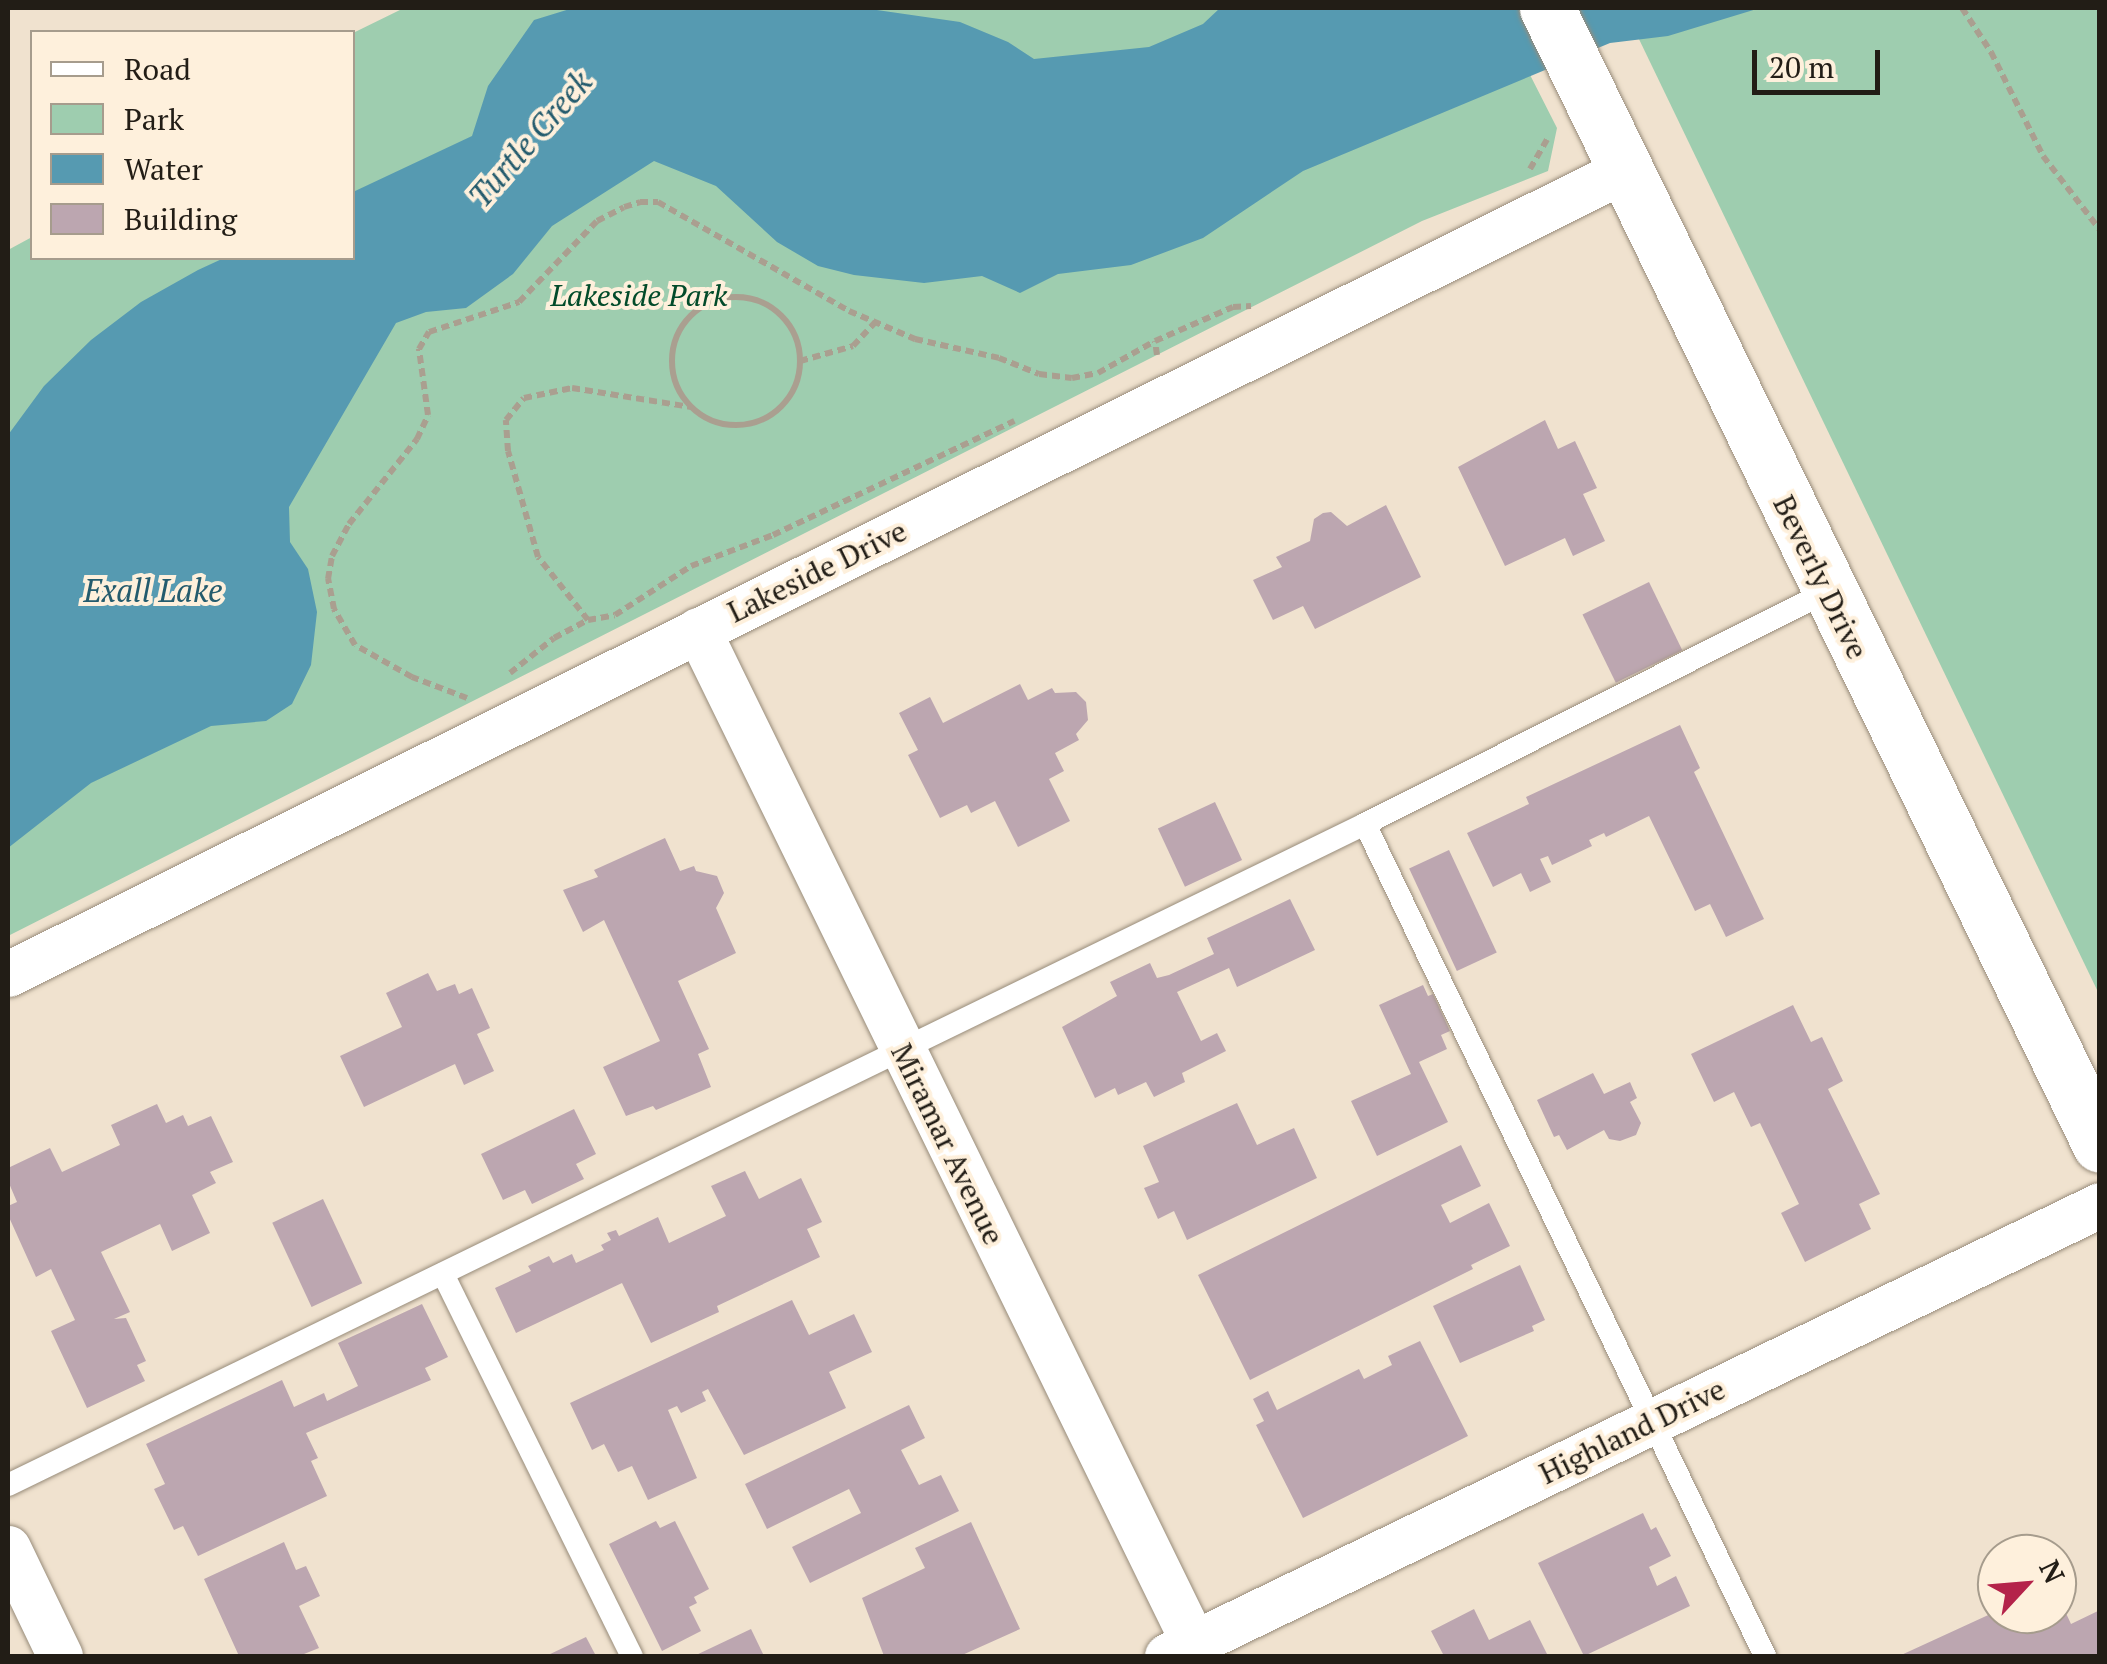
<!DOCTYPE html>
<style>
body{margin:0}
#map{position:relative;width:2107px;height:1664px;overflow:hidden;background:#f0e2cf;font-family:"PT Serif",serif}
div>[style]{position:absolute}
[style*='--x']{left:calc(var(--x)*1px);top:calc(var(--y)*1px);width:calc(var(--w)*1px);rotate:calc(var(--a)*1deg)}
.green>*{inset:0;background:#9ecdaf}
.water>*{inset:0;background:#569ab1}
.building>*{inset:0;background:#bca6b0;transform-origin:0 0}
.path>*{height:6px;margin-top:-3px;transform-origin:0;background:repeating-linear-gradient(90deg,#aa9f90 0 8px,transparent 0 13px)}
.path>.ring{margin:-3px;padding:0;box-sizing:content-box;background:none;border:6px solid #aa9f90;border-radius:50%}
.roads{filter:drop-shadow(0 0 2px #988c7a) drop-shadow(0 0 2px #988c7a)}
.lane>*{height:22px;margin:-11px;padding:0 11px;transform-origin:11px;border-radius:11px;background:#fff}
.street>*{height:45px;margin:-22.5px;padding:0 22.5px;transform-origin:22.5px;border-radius:22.5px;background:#fff}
.secondary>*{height:55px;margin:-27.5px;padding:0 27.5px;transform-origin:27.5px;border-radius:27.5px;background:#fff}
span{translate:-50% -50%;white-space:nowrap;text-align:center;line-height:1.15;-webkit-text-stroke:8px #fef0dc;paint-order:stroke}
.park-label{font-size:30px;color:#024b2a;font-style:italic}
.street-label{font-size:30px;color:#221d16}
.water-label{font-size:32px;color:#245b6d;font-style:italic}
.frame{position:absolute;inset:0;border:10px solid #221d16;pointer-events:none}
.legend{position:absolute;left:30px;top:30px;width:325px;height:230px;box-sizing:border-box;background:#fef0dc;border:2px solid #a69c8d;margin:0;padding:12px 18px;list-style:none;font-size:30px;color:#221d16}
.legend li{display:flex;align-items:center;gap:20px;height:50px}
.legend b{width:50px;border:2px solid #a69c8d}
.north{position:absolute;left:1977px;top:1534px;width:100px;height:100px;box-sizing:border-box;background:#fef0dc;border:2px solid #a69c8d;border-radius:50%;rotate:64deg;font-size:28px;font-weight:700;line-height:40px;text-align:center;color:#221d16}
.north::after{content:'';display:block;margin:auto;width:35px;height:45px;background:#b4234a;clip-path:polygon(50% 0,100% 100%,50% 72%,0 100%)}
.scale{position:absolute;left:1752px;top:50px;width:128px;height:45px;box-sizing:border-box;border:5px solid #221d16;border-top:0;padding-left:12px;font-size:30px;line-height:35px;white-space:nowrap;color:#221d16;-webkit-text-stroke:8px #fef0dc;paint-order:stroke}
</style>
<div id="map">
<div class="green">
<i style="clip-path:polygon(404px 8px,1496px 8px,1557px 128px,1548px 171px,1422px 221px,8px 936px,8px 250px,32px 237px,32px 258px,352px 258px,353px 33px)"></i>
<i style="clip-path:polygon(1624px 8px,2099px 8px,2099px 994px)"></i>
</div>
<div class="water">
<i style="clip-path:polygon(573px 8px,863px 8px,960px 22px,1008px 42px,1034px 59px,1149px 47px,1203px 24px,1220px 8px,1760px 8px,1668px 36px,1610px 43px,1303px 171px,1203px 238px,1131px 265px,1058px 274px,1020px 293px,982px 276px,924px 283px,854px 275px,818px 266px,777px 242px,716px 186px,654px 161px,552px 226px,513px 274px,466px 308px,426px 312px,396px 323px,289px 507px,290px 542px,308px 569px,317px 612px,311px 665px,292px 704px,266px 721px,211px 726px,91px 783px,8px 848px,8px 435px,44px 386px,91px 340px,141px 302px,198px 270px,224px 258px,352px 258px,353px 192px,472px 136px,488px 86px,534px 20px)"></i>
</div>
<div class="building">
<i style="clip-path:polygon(1545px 420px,1558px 449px,1575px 441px,1597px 488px,1583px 494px,1605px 541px,1573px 556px,1565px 538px,1505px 566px,1458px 467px)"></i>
<i style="clip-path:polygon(1386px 505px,1421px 577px,1315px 629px,1303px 606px,1273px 620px,1253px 580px,1282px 567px,1276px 557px,1310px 541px,1314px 519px,1323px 513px,1331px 512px,1347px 526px)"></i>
<i style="left:1649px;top:582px;width:76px;height:74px;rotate:64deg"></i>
<i style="clip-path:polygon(1020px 684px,1028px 700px,1052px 688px,1055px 693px,1076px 692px,1086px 702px,1088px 720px,1076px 734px,1079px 740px,1055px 753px,1064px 771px,1049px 779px,1070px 821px,1018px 847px,995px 801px,971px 813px,967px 805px,940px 818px,908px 755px,918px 750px,899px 713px,930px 697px,943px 723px)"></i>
<i style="clip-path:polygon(1680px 725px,1700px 768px,1694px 772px,1764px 919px,1726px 937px,1710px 904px,1695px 911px,1649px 816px,1606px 837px,1604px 833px,1589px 840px,1592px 846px,1552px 865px,1548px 856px,1540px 859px,1551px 882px,1530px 892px,1521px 873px,1493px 887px,1467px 833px,1529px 804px,1526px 797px)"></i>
<i style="left:1215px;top:802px;width:64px;height:63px;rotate:65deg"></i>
<i style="clip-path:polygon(665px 838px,680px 871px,694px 866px,696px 871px,717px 876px,724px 893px,716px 908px,736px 953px,678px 981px,709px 1049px,698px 1054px,711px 1087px,656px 1110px,653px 1106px,626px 1116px,603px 1067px,660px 1041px,604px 920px,583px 932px,563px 890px,598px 877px,594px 870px)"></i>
<i style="left:1449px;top:850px;width:113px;height:44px;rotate:65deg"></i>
<i style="clip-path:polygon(1290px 899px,1315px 950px,1237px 987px,1229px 968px,1177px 992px,1201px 1041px,1217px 1033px,1226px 1051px,1182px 1073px,1185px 1082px,1154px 1097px,1146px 1082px,1118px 1095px,1115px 1088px,1095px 1098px,1062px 1027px,1117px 996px,1110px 982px,1150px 963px,1157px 978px,1169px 975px,1214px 954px,1207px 938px)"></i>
<i style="clip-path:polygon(428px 973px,437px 991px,455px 984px,459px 994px,472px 988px,490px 1028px,477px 1034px,494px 1071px,464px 1085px,455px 1064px,364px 1107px,340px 1056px,402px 1027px,386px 993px)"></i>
<i style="clip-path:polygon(1423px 985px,1428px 996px,1433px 994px,1450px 1031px,1441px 1035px,1447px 1049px,1419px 1062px,1448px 1122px,1377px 1156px,1351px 1101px,1411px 1074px,1379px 1005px)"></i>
<i style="clip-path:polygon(1793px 1005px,1811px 1042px,1822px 1037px,1843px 1081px,1828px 1089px,1880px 1194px,1859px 1204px,1871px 1229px,1805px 1262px,1781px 1213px,1799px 1204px,1760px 1123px,1751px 1127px,1734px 1092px,1714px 1102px,1691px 1054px)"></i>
<i style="clip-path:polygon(1593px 1073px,1604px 1094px,1630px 1082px,1637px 1098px,1630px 1102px,1641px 1123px,1636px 1135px,1620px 1141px,1609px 1139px,1604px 1130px,1567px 1150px,1559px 1135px,1554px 1137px,1537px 1100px)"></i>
<i style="clip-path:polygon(1237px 1103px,1257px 1145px,1294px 1128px,1317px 1178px,1187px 1240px,1174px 1211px,1158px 1219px,1144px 1188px,1159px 1182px,1143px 1146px)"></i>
<i style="clip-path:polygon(157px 1104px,166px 1123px,183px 1115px,188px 1126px,211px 1116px,233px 1162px,210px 1172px,216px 1183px,192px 1195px,210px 1233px,172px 1251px,160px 1224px,101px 1252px,130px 1312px,114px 1319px,126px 1318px,146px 1361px,137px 1365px,145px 1381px,87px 1408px,51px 1331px,75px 1320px,51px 1269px,36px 1277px,8px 1215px,8px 1206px,17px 1202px,8px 1181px,8px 1168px,50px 1148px,62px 1172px,120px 1145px,111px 1125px)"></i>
<i style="clip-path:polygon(574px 1109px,596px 1154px,576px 1164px,584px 1179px,532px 1204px,525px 1190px,503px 1200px,481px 1154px)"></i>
<i style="clip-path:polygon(1461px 1145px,1481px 1186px,1441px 1205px,1450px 1223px,1489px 1203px,1510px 1246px,1471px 1265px,1473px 1269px,1250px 1380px,1198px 1275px)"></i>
<i style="clip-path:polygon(745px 1171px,759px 1199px,801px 1178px,822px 1222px,807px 1229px,820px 1257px,717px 1306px,719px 1312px,651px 1343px,622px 1283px,516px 1333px,495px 1288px,531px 1271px,528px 1266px,549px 1256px,553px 1263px,572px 1254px,576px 1263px,604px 1250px,601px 1245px,611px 1240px,607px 1233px,616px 1230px,619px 1236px,658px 1217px,669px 1243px,726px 1216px,711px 1186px)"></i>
<i style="left:323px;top:1199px;width:93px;height:56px;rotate:65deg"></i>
<i style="clip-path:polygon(1520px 1265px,1545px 1320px,1532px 1326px,1534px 1331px,1460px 1363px,1433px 1306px)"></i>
<i style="clip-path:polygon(792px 1300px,809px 1335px,854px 1314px,872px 1352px,829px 1372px,846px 1408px,744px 1455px,708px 1389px,702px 1392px,706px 1401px,681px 1413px,677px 1406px,668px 1410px,697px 1478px,648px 1500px,632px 1466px,618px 1472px,604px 1444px,592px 1450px,570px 1403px)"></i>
<i style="clip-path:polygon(422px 1304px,448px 1357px,425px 1368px,431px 1380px,306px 1433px,318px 1458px,311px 1461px,327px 1496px,198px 1556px,183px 1526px,174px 1530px,154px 1489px,165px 1484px,146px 1444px,282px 1380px,294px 1407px,324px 1393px,327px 1401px,358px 1386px,338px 1343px)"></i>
<i style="clip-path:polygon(1420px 1341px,1468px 1436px,1303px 1518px,1256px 1425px,1264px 1421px,1253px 1399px,1268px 1391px,1277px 1410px,1359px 1369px,1364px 1379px,1392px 1365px,1388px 1356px)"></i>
<i style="clip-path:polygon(909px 1405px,925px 1438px,901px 1450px,919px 1485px,941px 1475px,959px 1511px,810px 1583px,792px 1547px,861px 1513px,849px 1489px,767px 1529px,745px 1484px)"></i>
<i style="clip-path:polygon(1643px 1513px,1651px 1530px,1656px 1527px,1671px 1556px,1649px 1567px,1657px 1586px,1676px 1576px,1690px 1606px,1584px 1656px,1538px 1563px)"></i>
<i style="clip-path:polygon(656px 1521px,660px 1528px,675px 1521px,709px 1589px,694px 1597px,697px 1603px,689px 1607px,701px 1631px,662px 1651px,609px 1544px)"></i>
<i style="clip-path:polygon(971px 1522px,1020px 1629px,960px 1656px,884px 1656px,862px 1598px,925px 1568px,915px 1548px)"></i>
<i style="clip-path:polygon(284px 1542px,296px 1570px,306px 1566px,320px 1596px,299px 1606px,319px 1648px,299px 1656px,239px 1656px,204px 1579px)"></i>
<i style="clip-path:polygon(2057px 1594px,2071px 1624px,2100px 1610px,2100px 1656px,1899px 1656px,1997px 1611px,2057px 1614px)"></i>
<i style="clip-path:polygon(1474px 1609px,1489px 1640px,1530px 1620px,1548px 1656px,1444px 1656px,1431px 1631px)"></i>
<i style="clip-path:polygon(751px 1629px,764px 1656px,694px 1656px)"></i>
<i style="clip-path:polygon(586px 1637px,596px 1656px,546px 1656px)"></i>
</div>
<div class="path">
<i style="--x:1962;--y:8;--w:53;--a:56.6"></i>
<i style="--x:1991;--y:52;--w:116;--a:63.4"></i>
<i style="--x:2043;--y:156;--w:93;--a:52.4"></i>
<i style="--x:1530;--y:169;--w:34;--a:-60"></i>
<i class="ring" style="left:672px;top:297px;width:122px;height:122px"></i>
<i style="--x:1157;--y:355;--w:14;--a:-98"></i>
<i style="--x:1155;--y:341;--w:85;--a:-23.6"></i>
<i style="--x:1233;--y:307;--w:18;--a:-3"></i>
<i style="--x:800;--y:361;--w:55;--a:-15.8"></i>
<i style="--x:853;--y:346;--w:33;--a:-47"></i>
<i style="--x:588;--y:620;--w:80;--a:-128.4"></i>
<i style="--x:538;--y:557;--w:110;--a:-105.8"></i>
<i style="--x:508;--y:451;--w:31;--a:-94"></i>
<i style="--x:506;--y:420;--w:28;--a:-51"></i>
<i style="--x:524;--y:398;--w:49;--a:-11.8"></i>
<i style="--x:572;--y:388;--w:121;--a:9.1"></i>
<i style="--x:510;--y:673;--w:56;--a:-38.5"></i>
<i style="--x:554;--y:638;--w:38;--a:-28"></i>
<i style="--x:588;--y:620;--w:27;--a:-10"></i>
<i style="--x:615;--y:615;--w:90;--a:-32.8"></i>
<i style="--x:691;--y:566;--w:88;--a:-20.7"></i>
<i style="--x:773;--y:535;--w:267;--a:-25.3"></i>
<i style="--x:467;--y:698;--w:59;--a:-159.1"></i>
<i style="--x:412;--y:677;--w:65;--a:-150.7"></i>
<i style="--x:355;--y:645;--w:42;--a:-120.3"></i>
<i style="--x:334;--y:609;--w:31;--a:-101"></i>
<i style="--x:328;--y:579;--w:23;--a:-80"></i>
<i style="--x:332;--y:556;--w:36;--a:-62"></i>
<i style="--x:349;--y:524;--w:109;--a:-51.3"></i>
<i style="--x:417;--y:439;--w:26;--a:-65"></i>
<i style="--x:428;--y:415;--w:67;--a:-97.8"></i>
<i style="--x:419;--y:349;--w:20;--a:-60"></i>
<i style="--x:429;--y:332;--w:95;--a:-18.4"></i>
<i style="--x:519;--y:302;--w:112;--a:-46.1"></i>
<i style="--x:597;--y:221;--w:30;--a:-27"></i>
<i style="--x:624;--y:207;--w:17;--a:-17"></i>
<i style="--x:640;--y:202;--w:18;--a:0"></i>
<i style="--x:658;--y:202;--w:220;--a:29.7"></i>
<i style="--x:849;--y:311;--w:72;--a:23"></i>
<i style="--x:915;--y:339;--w:86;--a:12.7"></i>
<i style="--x:999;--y:358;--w:43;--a:21.8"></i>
<i style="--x:1039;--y:374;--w:33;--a:7"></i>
<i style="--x:1072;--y:378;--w:26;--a:-11"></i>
<i style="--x:1098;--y:373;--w:65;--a:-29.3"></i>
</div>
<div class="roads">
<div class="lane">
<i style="--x:1365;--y:824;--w:923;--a:64.32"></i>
<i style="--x:443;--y:1274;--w:426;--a:63.7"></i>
<i style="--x:8;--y:1485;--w:1509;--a:-25.97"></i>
<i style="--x:1365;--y:824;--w:518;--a:-26.71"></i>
</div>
<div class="street">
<i style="--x:698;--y:630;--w:1142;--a:63.93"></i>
<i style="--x:8;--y:974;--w:1808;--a:-26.44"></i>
<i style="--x:8;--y:1548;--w:120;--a:64.3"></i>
<i style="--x:1167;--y:1656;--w:1036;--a:-25.8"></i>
</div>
<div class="secondary">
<i style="--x:1547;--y:8;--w:1264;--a:64.06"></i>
</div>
</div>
<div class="park-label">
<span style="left:639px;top:295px">Lakeside Park</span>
</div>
<div class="street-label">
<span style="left:817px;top:571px;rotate:-26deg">Lakeside Drive</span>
<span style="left:1821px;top:577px;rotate:64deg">Beverly Drive</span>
<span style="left:948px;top:1144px;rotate:64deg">Miramar Avenue</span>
<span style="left:1632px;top:1431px;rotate:-26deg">Highland Drive</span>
</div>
<div class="water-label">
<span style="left:530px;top:139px;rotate:-49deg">Turtle Creek</span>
<span style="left:153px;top:590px">Exall Lake</span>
</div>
<div class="frame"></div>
<ul class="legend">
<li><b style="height:12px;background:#fff"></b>Road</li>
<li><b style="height:28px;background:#9ecdaf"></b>Park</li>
<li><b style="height:28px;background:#569ab1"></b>Water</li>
<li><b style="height:28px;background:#bca6b0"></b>Building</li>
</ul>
<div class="north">N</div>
<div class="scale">20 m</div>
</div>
